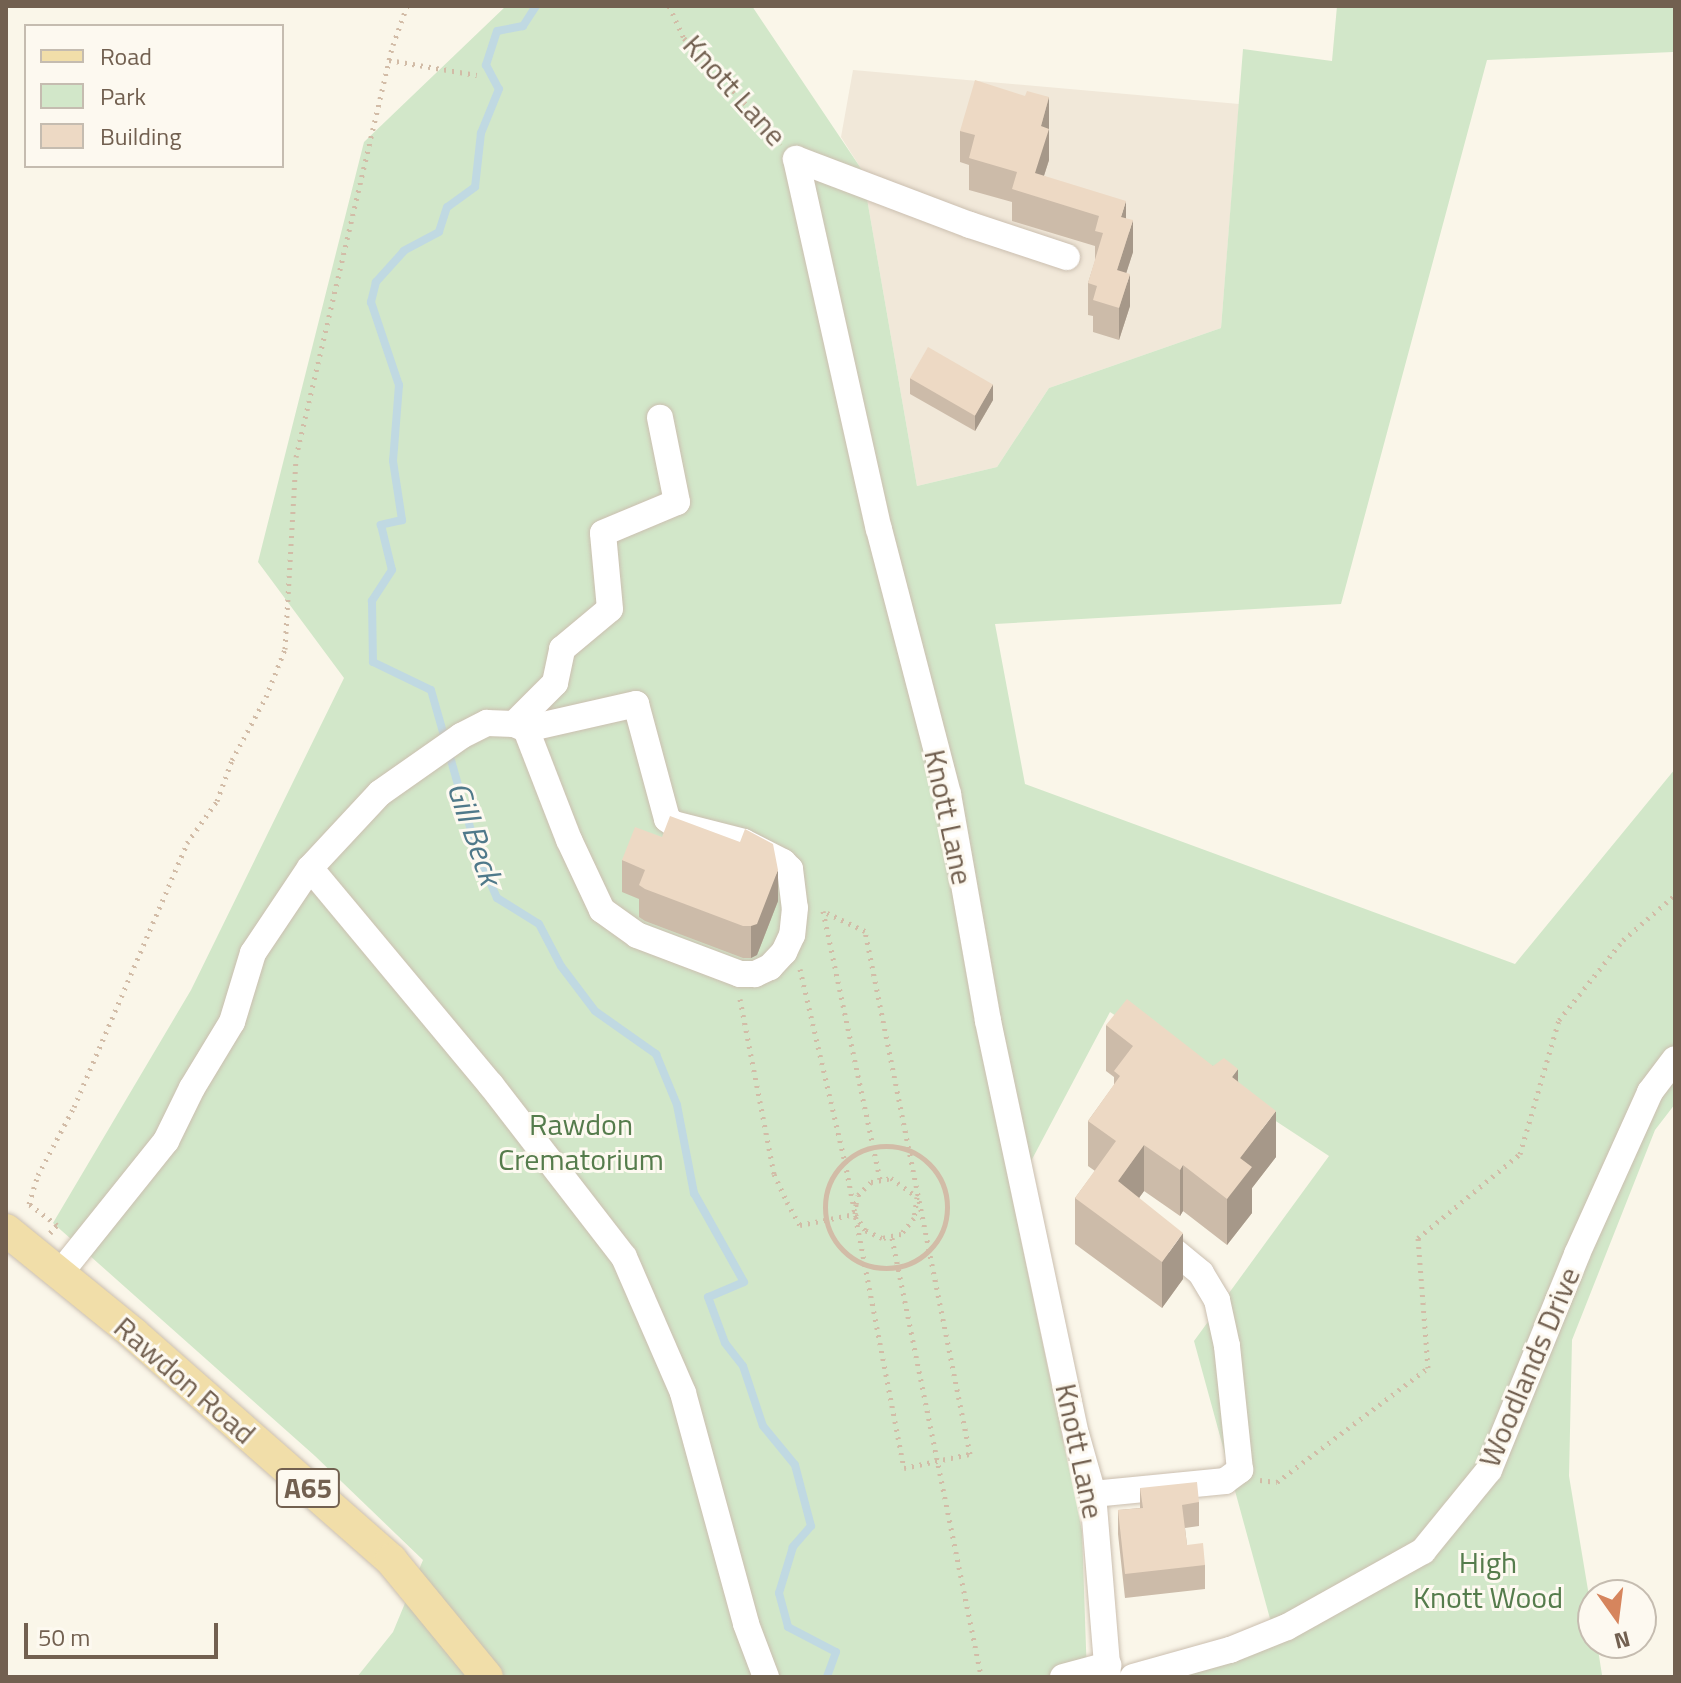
<!DOCTYPE html>
<style>
body{margin:0}
#map{position:relative;width:1681px;height:1683px;overflow:hidden;background:#faf6e9;font-family:"Titillium Web",sans-serif}
div>[style]{position:absolute}
[style*='--x']{left:calc(var(--x)*1px);top:calc(var(--y)*1px);width:calc(var(--w)*1px);rotate:calc(var(--a)*1deg)}
.residential>*{inset:0;background:#f1e8d9}
.green>*{inset:0;background:#d2e7c9}
.stream>*{height:8px;margin:-4px;padding:0 4px;transform-origin:4px;border-radius:4px;background:#c0d9e2}
.path>*{height:5px;margin-top:-2.5px;transform-origin:0;background:repeating-linear-gradient(90deg,#d2bca7 0 2px,transparent 0 8px)}
.path>.ring{margin:-2.5px;padding:0;box-sizing:content-box;background:none;border:5px solid #d2bca7;border-radius:50%}
.roads{filter:drop-shadow(0 0 2px #cbbfb0) drop-shadow(0 0 2px #cbbfb0)}
.minor>*{height:26px;margin:-13px;padding:0 13px;transform-origin:13px;border-radius:13px;background:#fff}
.major>*{height:32px;margin:-16px;padding:0 16px;transform-origin:16px;border-radius:16px;background:#f1dea9}
.wall>*{inset:0;background:#ccbba9}
.shaded-wall>*{inset:0;background:#a69889}
.building>*{inset:0;background:#edd9c4;transform-origin:0 0}
span{translate:-50% -50%;white-space:nowrap;text-align:center;line-height:1.15;-webkit-text-stroke:6px #fdf9f0;paint-order:stroke}
.shield-label span{padding:2px 6px;background:#fdf9f0;border:2px solid;border-radius:6px;-webkit-text-stroke-width:0}
.shield-label{font-size:28px;color:#726050;font-weight:700}
.street-label{font-size:30px;color:#726050}
.park-label{font-size:30px;color:#557c4c}
.water-label{font-size:32px;color:#4f798a;font-style:italic}
.frame{position:absolute;inset:0;border:8px solid #726050;pointer-events:none}
.legend{position:absolute;left:24px;top:24px;width:260px;height:144px;box-sizing:border-box;background:#fdf9f0;border:2px solid #c5bcb0;margin:0;padding:10px 14px;list-style:none;font-size:24px;color:#726050}
.legend li{display:flex;align-items:center;gap:16px;height:40px}
.legend b{width:40px;border:2px solid #c5bcb0}
.north{position:absolute;left:1577px;top:1579px;width:80px;height:80px;box-sizing:border-box;background:#fdf9f0;border:2px solid #c5bcb0;border-radius:50%;rotate:166deg;font-size:22px;font-weight:700;line-height:32px;text-align:center;color:#726050}
.north::after{content:'';display:block;margin:auto;width:28px;height:36px;background:#d6855d;clip-path:polygon(50% 0,100% 100%,50% 72%,0 100%)}
.scale{position:absolute;left:24px;top:1623px;width:194px;height:36px;box-sizing:border-box;border:4px solid #726050;border-top:0;padding-left:10px;font-size:24px;line-height:28px;white-space:nowrap;color:#726050;-webkit-text-stroke:6px #fdf9f0;paint-order:stroke}
</style>
<div id="map">
<div class="residential">
<i style="clip-path:polygon(853px 70px,1239px 104px,1221px 328px,1049px 388px,997px 467px,917px 486px,862px 170px,841px 137px)"></i>
</div>
<div class="green">
<i style="clip-path:polygon(506px 6px,752px 6px,862px 170px,917px 486px,997px 467px,1049px 388px,1221px 328px,1243px 49px,1332px 61px,1337px 6px,1675px 6px,1675px 58px,1673px 52px,1487px 60px,1341px 604px,995px 624px,1025px 784px,1515px 964px,1675px 769px,1675px 1104px,1655px 1130px,1572px 1340px,1569px 1476px,1593px 1620px,1593px 1643px,1597px 1643px,1602px 1675px,1174px 1677px,1272px 1626px,1194px 1341px,1329px 1156px,1110px 1012px,1012px 1197px,1082px 1531px,1087px 1677px,357px 1677px,393px 1632px,423px 1560px,315px 1456px,53px 1223px,191px 990px,344px 678px,258px 562px,364px 142px)"></i>
</div>
<div class="stream">
<i style="--x:536;--y:6;--w:24;--a:123"></i>
<i style="--x:523;--y:26;--w:26;--a:169"></i>
<i style="--x:497;--y:31;--w:36;--a:108"></i>
<i style="--x:486;--y:65;--w:27;--a:62"></i>
<i style="--x:499;--y:89;--w:48;--a:112.2"></i>
<i style="--x:481;--y:133;--w:54;--a:96.3"></i>
<i style="--x:475;--y:187;--w:34;--a:144"></i>
<i style="--x:447;--y:207;--w:26;--a:108"></i>
<i style="--x:439;--y:232;--w:40;--a:152"></i>
<i style="--x:404;--y:251;--w:42;--a:132.1"></i>
<i style="--x:376;--y:282;--w:21;--a:104"></i>
<i style="--x:371;--y:302;--w:88;--a:71.4"></i>
<i style="--x:399;--y:385;--w:76;--a:94.5"></i>
<i style="--x:393;--y:461;--w:60;--a:81.3"></i>
<i style="--x:402;--y:520;--w:22;--a:167"></i>
<i style="--x:381;--y:525;--w:46;--a:76.3"></i>
<i style="--x:392;--y:570;--w:37;--a:123"></i>
<i style="--x:372;--y:601;--w:61;--a:89.1"></i>
<i style="--x:373;--y:662;--w:64;--a:25.8"></i>
<i style="--x:431;--y:690;--w:168;--a:74.1"></i>
<i style="--x:477;--y:852;--w:50;--a:66.5"></i>
<i style="--x:497;--y:898;--w:49;--a:31.8"></i>
<i style="--x:539;--y:924;--w:47;--a:62.4"></i>
<i style="--x:561;--y:966;--w:56;--a:52.9"></i>
<i style="--x:595;--y:1011;--w:75;--a:35.2"></i>
<i style="--x:656;--y:1054;--w:55;--a:67.6"></i>
<i style="--x:677;--y:1105;--w:90;--a:79.1"></i>
<i style="--x:694;--y:1193;--w:102;--a:60.7"></i>
<i style="--x:744;--y:1282;--w:39;--a:157"></i>
<i style="--x:708;--y:1297;--w:49;--a:69.7"></i>
<i style="--x:725;--y:1343;--w:29;--a:52"></i>
<i style="--x:743;--y:1366;--w:63;--a:71.6"></i>
<i style="--x:763;--y:1426;--w:50;--a:50.6"></i>
<i style="--x:795;--y:1465;--w:63;--a:75.3"></i>
<i style="--x:811;--y:1526;--w:28;--a:131"></i>
<i style="--x:793;--y:1547;--w:48;--a:106.9"></i>
<i style="--x:779;--y:1593;--w:35;--a:75"></i>
<i style="--x:788;--y:1627;--w:54;--a:27.5"></i>
<i style="--x:836;--y:1652;--w:27;--a:110"></i>
</div>
<div class="path">
<i style="--x:669;--y:6;--w:35;--a:65"></i>
<i style="--x:684;--y:38;--w:144;--a:47"></i>
<i style="--x:389;--y:60;--w:89;--a:9.7"></i>
<i style="--x:823;--y:911;--w:274;--a:78"></i>
<i style="--x:800;--y:969;--w:198;--a:76.9"></i>
<i style="--x:845;--y:1162;--w:312;--a:79.1"></i>
<i style="--x:904;--y:1468;--w:67;--a:-12"></i>
<i style="--x:970;--y:1454;--w:533;--a:-101.35"></i>
<i style="--x:865;--y:931;--w:44;--a:-154.6"></i>
<i style="--x:740;--y:999;--w:178;--a:79"></i>
<i style="--x:774;--y:1174;--w:31;--a:65"></i>
<i style="--x:787;--y:1202;--w:26;--a:61"></i>
<i style="--x:800;--y:1225;--w:56;--a:-11.3"></i>
<i class="ring" style="left:825px;top:1146px;width:117px;height:117px"></i>
<i style="--x:891;--y:1178;--w:32;--a:36"></i>
<i style="--x:917;--y:1197;--w:21;--a:98"></i>
<i style="--x:914;--y:1218;--w:21;--a:129"></i>
<i style="--x:901;--y:1234;--w:19;--a:168"></i>
<i style="--x:882;--y:1238;--w:19;--a:-155"></i>
<i style="--x:865;--y:1230;--w:19;--a:-122"></i>
<i style="--x:855;--y:1214;--w:10;--a:-84"></i>
<i style="--x:856;--y:1204;--w:9;--a:-77"></i>
<i style="--x:858;--y:1195;--w:18;--a:-45"></i>
<i style="--x:871;--y:1182;--w:20;--a:-11"></i>
<i style="--x:50;--y:1233;--w:11;--a:-49"></i>
<i style="--x:57;--y:1225;--w:35;--a:-143"></i>
<i style="--x:29;--y:1204;--w:30;--a:-73"></i>
<i style="--x:38;--y:1175;--w:77;--a:-62.1"></i>
<i style="--x:74;--y:1107;--w:287;--a:-66.8"></i>
<i style="--x:187;--y:843;--w:52;--a:-54.5"></i>
<i style="--x:217;--y:801;--w:44;--a:-69.9"></i>
<i style="--x:232;--y:760;--w:72;--a:-61.6"></i>
<i style="--x:266;--y:697;--w:52;--a:-68.4"></i>
<i style="--x:285;--y:649;--w:192;--a:-86.7"></i>
<i style="--x:296;--y:457;--w:423;--a:-76.8"></i>
<i style="--x:393;--y:45;--w:41;--a:-70.3"></i>
<i style="--x:892;--y:1238;--w:448;--a:78.5"></i>
<i style="--x:1260;--y:1480;--w:17;--a:7"></i>
<i style="--x:1277;--y:1482;--w:189;--a:-37.1"></i>
<i style="--x:1428;--y:1368;--w:130;--a:-94.4"></i>
<i style="--x:1418;--y:1238;--w:132;--a:-39.5"></i>
<i style="--x:1520;--y:1154;--w:140;--a:-73.8"></i>
<i style="--x:1559;--y:1020;--w:102;--a:-51.3"></i>
<i style="--x:1623;--y:940;--w:69;--a:-40.9"></i>
</div>
<div class="roads">
<div class="minor">
<i style="--x:796;--y:159;--w:379;--a:77.4"></i>
<i style="--x:879;--y:529;--w:274;--a:75.4"></i>
<i style="--x:948;--y:794;--w:230;--a:80"></i>
<i style="--x:988;--y:1021;--w:422;--a:78"></i>
<i style="--x:1076;--y:1434;--w:62;--a:74.2"></i>
<i style="--x:1093;--y:1494;--w:184;--a:85.3"></i>
<i style="--x:796;--y:159;--w:186;--a:20.8"></i>
<i style="--x:970;--y:225;--w:102;--a:18.3"></i>
<i style="--x:514;--y:724;--w:58;--a:-45"></i>
<i style="--x:555;--y:683;--w:35;--a:-78"></i>
<i style="--x:562;--y:649;--w:62;--a:-39.8"></i>
<i style="--x:610;--y:609;--w:76;--a:-95.3"></i>
<i style="--x:603;--y:533;--w:80;--a:-22.7"></i>
<i style="--x:677;--y:502;--w:86;--a:-101.4"></i>
<i style="--x:310;--y:868;--w:283;--a:50.2"></i>
<i style="--x:491;--y:1085;--w:217;--a:52.3"></i>
<i style="--x:624;--y:1257;--w:148;--a:66.5"></i>
<i style="--x:683;--y:1393;--w:239;--a:74.7"></i>
<i style="--x:746;--y:1624;--w:57;--a:69.3"></i>
<i style="--x:61;--y:1272;--w:168;--a:-51.3"></i>
<i style="--x:166;--y:1141;--w:59;--a:-63.9"></i>
<i style="--x:192;--y:1088;--w:77;--a:-58.8"></i>
<i style="--x:232;--y:1022;--w:72;--a:-73.1"></i>
<i style="--x:253;--y:953;--w:102;--a:-56.2"></i>
<i style="--x:310;--y:868;--w:103;--a:-47"></i>
<i style="--x:380;--y:793;--w:99;--a:-35.1"></i>
<i style="--x:461;--y:736;--w:29;--a:-27"></i>
<i style="--x:487;--y:723;--w:27;--a:2"></i>
<i style="--x:514;--y:724;--w:13;--a:23"></i>
<i style="--x:526;--y:729;--w:113;--a:-12.8"></i>
<i style="--x:636;--y:704;--w:119;--a:74.9"></i>
<i style="--x:667;--y:819;--w:9;--a:36"></i>
<i style="--x:674;--y:824;--w:72;--a:14.4"></i>
<i style="--x:744;--y:842;--w:44;--a:27.1"></i>
<i style="--x:783;--y:862;--w:10;--a:45"></i>
<i style="--x:790;--y:869;--w:39;--a:83"></i>
<i style="--x:795;--y:908;--w:27;--a:96"></i>
<i style="--x:792;--y:935;--w:19;--a:115"></i>
<i style="--x:784;--y:952;--w:21;--a:133"></i>
<i style="--x:770;--y:967;--w:17;--a:155"></i>
<i style="--x:755;--y:974;--w:15;--a:180"></i>
<i style="--x:740;--y:974;--w:110;--a:-159.3"></i>
<i style="--x:637;--y:935;--w:43;--a:-144.5"></i>
<i style="--x:602;--y:910;--w:77;--a:-115.2"></i>
<i style="--x:569;--y:840;--w:119;--a:-111.2"></i>
<i style="--x:1093;--y:1494;--w:133;--a:-5.6"></i>
<i style="--x:1225;--y:1481;--w:19;--a:-36"></i>
<i style="--x:1240;--y:1470;--w:125;--a:-96"></i>
<i style="--x:1227;--y:1346;--w:47;--a:-102.3"></i>
<i style="--x:1217;--y:1300;--w:31;--a:-121"></i>
<i style="--x:1201;--y:1273;--w:57;--a:-140.7"></i>
<i style="--x:1063;--y:1677;--w:47;--a:-14.9"></i>
<i style="--x:1133;--y:1677;--w:101;--a:-15.6"></i>
<i style="--x:1230;--y:1650;--w:61;--a:-22"></i>
<i style="--x:1287;--y:1627;--w:156;--a:-29.2"></i>
<i style="--x:1423;--y:1551;--w:104;--a:-50.8"></i>
<i style="--x:1489;--y:1470;--w:233;--a:-67.8"></i>
<i style="--x:1577;--y:1254;--w:178;--a:-65.7"></i>
<i style="--x:1650;--y:1092;--w:41;--a:-52.9"></i>
</div>
<div class="major">
<i style="--x:6;--y:1230;--w:166;--a:39.1"></i>
<i style="--x:135;--y:1335;--w:341;--a:41.3"></i>
<i style="--x:391;--y:1560;--w:151;--a:50.6"></i>
</div>
</div>
<div class="wall">
<i style="clip-path:polygon(1025px 96px,1049px 97px,1049px 160px,1044px 176px,1126px 218px,1133px 252px,1126px 273px,1130px 306px,1119px 340px,1093px 332px,1093px 316px,1088px 315px,1088px 283px,1095px 261px,1095px 246px,1012px 221px,1012px 202px,969px 190px,969px 165px,960px 162px,960px 131px)"></i>
<i style="clip-path:polygon(910px 378px,993px 400px,975px 431px,910px 394px)"></i>
<i style="clip-path:polygon(622px 860px,778px 901px,757px 955px,751px 958px,743px 958px,645px 921px,639px 917px,639px 899px,622px 892px)"></i>
<i style="clip-path:polygon(1106px 1025px,1213px 1066px,1238px 1081px,1276px 1157px,1252px 1188px,1252px 1213px,1227px 1245px,1183px 1211px,1180px 1216px,1144px 1191px,1139px 1198px,1183px 1279px,1162px 1308px,1075px 1244px,1075px 1198px,1095px 1171px,1088px 1166px,1088px 1121px,1114px 1085px,1114px 1077px,1106px 1071px)"></i>
<i style="clip-path:polygon(1140px 1488px,1199px 1502px,1199px 1526px,1185px 1528px,1187px 1545px,1205px 1565px,1205px 1589px,1125px 1598px,1118px 1534px,1118px 1510px,1140px 1508px)"></i>
</div>
<div class="shaded-wall">
<i style="clip-path:polygon(1049px 97px,1049px 160px,1037px 197px,1035px 173px,1041px 126px)"></i>
<i style="clip-path:polygon(1126px 201px,1126px 232px,1121px 217px)"></i>
<i style="clip-path:polygon(1133px 220px,1133px 252px,1117px 302px,1117px 270px)"></i>
<i style="clip-path:polygon(1130px 274px,1130px 306px,1119px 340px,1119px 308px)"></i>
<i style="clip-path:polygon(993px 384px,993px 400px,975px 431px,975px 415px)"></i>
<i style="clip-path:polygon(778px 870px,778px 901px,757px 955px,751px 958px,751px 926px)"></i>
<i style="clip-path:polygon(1238px 1069px,1238px 1115px,1232px 1077px)"></i>
<i style="clip-path:polygon(1276px 1111px,1276px 1157px,1252px 1188px,1252px 1213px,1227px 1245px,1227px 1199px,1240px 1158px)"></i>
<i style="clip-path:polygon(1144px 1145px,1144px 1191px,1118px 1227px,1118px 1181px)"></i>
<i style="clip-path:polygon(1183px 1165px,1183px 1211px,1180px 1216px,1180px 1170px)"></i>
<i style="clip-path:polygon(1183px 1233px,1183px 1279px,1162px 1308px,1162px 1262px)"></i>
</div>
<div class="building">
<i style="clip-path:polygon(975px 80px,1025px 96px,1027px 91px,1049px 97px,1041px 126px,1049px 129px,1035px 173px,1126px 201px,1121px 217px,1133px 220px,1117px 270px,1130px 274px,1119px 308px,1093px 300px,1097px 286px,1088px 283px,1103px 233px,1095px 231px,1099px 216px,1012px 189px,1017px 172px,969px 158px,975px 135px,960px 131px)"></i>
<i style="left:928px;top:347px;width:75px;height:36px;rotate:30deg"></i>
<i style="clip-path:polygon(670px 816px,740px 842px,745px 829px,773px 844px,778px 870px,757px 924px,751px 926px,743px 926px,645px 889px,639px 885px,645px 870px,622px 860px,635px 827px,662px 837px)"></i>
<i style="clip-path:polygon(1127px 999px,1213px 1066px,1224px 1058px,1238px 1069px,1232px 1077px,1276px 1111px,1240px 1158px,1252px 1167px,1227px 1199px,1183px 1165px,1180px 1170px,1144px 1145px,1118px 1181px,1183px 1233px,1162px 1262px,1075px 1198px,1116px 1141px,1088px 1121px,1120px 1076px,1114px 1071px,1133px 1046px,1106px 1025px)"></i>
<i style="clip-path:polygon(1197px 1482px,1199px 1502px,1182px 1505px,1187px 1545px,1203px 1543px,1205px 1565px,1125px 1574px,1118px 1510px,1143px 1508px,1140px 1488px)"></i>
</div>
<div class="shield-label">
<span style="left:308px;top:1488px">A65</span>
</div>
<div class="street-label">
<span style="left:735px;top:90px;rotate:48deg">Knott Lane</span>
<span style="left:949px;top:817px;rotate:78deg">Knott Lane</span>
<span style="left:1529px;top:1367px;rotate:-67deg">Woodlands Drive</span>
<span style="left:185px;top:1380px;rotate:41deg">Rawdon Road</span>
<span style="left:1080px;top:1451px;rotate:78deg">Knott Lane</span>
</div>
<div class="park-label">
<span style="left:581px;top:1141px">Rawdon<br>Crematorium</span>
<span style="left:1488px;top:1579px">High<br>Knott Wood</span>
</div>
<div class="water-label">
<span style="left:475px;top:833px;rotate:71deg">Gill Beck</span>
</div>
<div class="frame"></div>
<ul class="legend">
<li><b style="height:10px;background:#f1dea9"></b>Road</li>
<li><b style="height:22px;background:#d2e7c9"></b>Park</li>
<li><b style="height:22px;background:#edd9c4"></b>Building</li>
</ul>
<div class="north">N</div>
<div class="scale">50 m</div>
</div>
